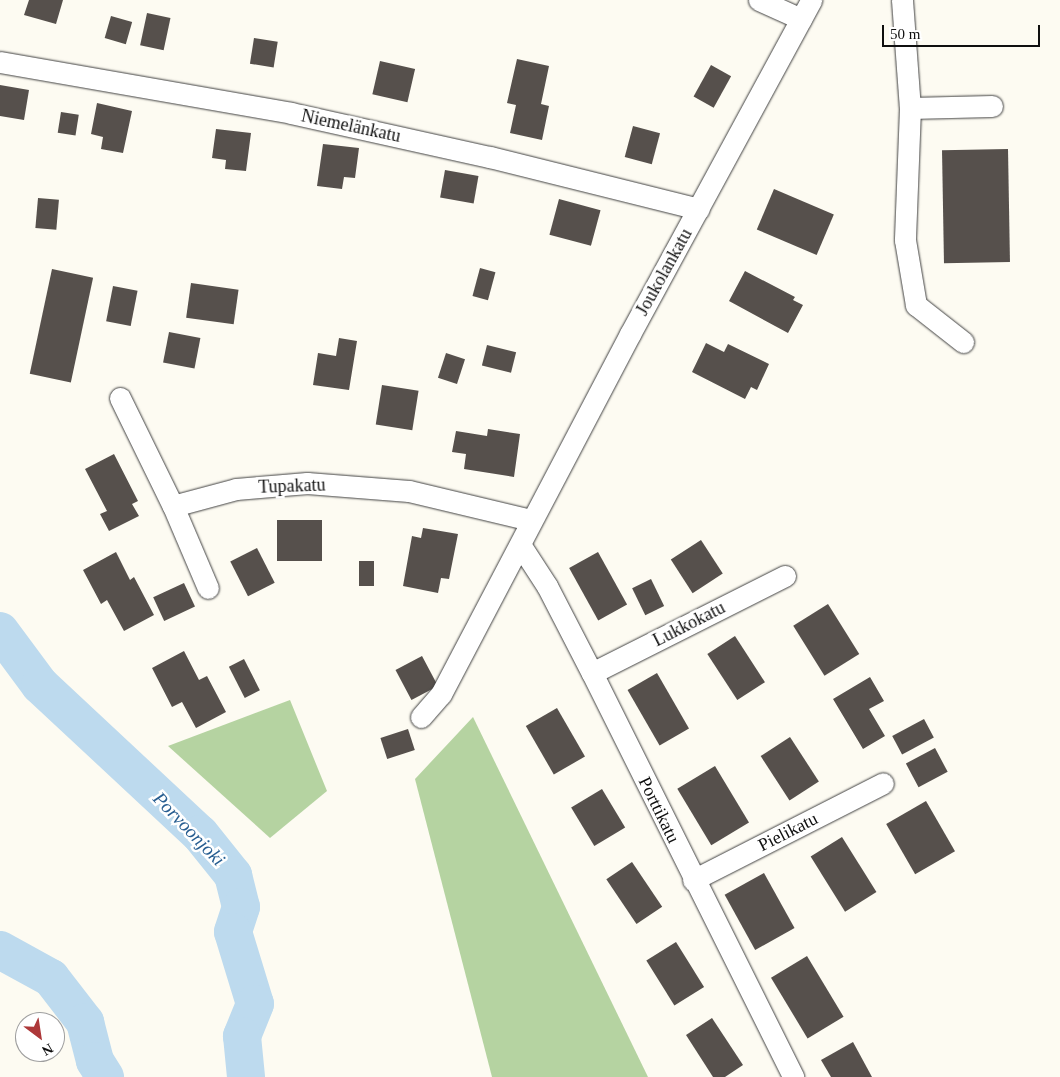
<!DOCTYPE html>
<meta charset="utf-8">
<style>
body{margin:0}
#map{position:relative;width:1060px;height:1077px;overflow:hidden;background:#fdfbf2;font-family:"Times New Roman",serif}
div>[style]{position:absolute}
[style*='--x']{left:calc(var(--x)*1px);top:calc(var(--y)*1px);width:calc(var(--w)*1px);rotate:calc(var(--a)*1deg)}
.forest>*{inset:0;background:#b5d3a1}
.river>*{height:38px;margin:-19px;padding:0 19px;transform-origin:19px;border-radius:19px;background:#bddaee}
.building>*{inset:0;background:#56504c;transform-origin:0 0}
.roads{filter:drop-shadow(0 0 1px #424242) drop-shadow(0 0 1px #424242)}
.minor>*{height:21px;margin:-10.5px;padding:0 10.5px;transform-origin:10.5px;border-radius:10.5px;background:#fff}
span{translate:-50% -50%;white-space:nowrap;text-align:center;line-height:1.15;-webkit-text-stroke:5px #fff;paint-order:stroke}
.street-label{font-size:18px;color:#0f0f0f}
.water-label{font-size:19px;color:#285e91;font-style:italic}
.north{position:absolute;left:15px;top:1012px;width:50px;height:50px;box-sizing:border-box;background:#fff;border:1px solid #9f9f9f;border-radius:50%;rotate:149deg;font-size:14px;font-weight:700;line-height:20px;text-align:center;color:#0f0f0f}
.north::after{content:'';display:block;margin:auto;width:18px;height:22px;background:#ad3839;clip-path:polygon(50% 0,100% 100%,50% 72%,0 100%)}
.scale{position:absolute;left:882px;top:25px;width:158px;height:22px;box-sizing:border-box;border:2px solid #0f0f0f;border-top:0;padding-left:6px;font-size:15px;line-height:18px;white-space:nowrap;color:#0f0f0f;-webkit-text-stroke:4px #fff;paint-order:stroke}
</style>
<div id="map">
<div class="forest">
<i style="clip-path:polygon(290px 700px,327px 791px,270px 838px,168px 746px)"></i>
<i style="clip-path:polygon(473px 717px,648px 1077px,492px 1077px,415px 779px)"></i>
</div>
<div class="river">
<i style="--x:0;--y:631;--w:67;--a:53.5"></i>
<i style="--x:40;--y:685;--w:219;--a:43"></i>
<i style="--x:200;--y:834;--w:53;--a:51.2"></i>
<i style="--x:233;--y:875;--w:33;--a:76"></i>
<i style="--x:241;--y:907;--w:26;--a:108"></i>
<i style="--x:233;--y:932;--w:75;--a:73"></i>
<i style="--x:255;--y:1004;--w:35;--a:112"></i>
<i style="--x:242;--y:1036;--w:41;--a:84.4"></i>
<i style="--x:0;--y:950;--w:58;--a:28.8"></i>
<i style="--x:51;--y:978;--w:56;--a:52.3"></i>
<i style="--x:85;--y:1022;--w:40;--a:75.6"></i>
<i style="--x:95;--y:1061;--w:19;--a:58"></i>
</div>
<div class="building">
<i style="clip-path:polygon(29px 0,63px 0,56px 24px,24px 15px)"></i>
<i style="left:147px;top:13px;width:24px;height:33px;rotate:12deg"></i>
<i style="left:111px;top:16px;width:22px;height:23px;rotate:16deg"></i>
<i style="left:254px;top:38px;width:24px;height:26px;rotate:9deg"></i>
<i style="clip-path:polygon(517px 59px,549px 66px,541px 104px,549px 106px,542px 140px,510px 133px,516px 105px,507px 103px)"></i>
<i style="left:380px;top:61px;width:36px;height:34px;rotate:13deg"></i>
<i style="left:711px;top:65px;width:23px;height:36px;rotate:29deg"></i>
<i style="clip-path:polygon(0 85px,29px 90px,24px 120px,0 116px)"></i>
<i style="clip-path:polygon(97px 103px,132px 111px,123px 153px,101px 149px,103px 137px,91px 134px)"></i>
<i style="left:61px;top:112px;width:18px;height:21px;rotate:9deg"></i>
<i style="left:633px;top:126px;width:28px;height:32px;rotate:15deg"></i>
<i style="clip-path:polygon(216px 129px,251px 133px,246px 171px,225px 169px,226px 160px,212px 158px)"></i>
<i style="clip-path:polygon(323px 144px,359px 148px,355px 178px,344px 177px,342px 189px,317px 186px)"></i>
<i style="left:1008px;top:149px;width:113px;height:66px;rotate:89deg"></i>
<i style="left:445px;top:170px;width:34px;height:28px;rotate:10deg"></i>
<i style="left:774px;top:189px;width:65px;height:44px;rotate:23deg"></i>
<i style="left:38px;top:198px;width:21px;height:30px;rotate:5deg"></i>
<i style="left:559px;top:199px;width:43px;height:37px;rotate:15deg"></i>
<i style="left:480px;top:268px;width:16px;height:29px;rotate:15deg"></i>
<i style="left:52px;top:269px;width:42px;height:107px;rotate:12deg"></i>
<i style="clip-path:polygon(745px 271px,795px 297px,793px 300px,803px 305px,788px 333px,729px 301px)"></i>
<i style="left:191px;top:283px;width:48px;height:35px;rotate:8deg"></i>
<i style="left:113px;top:286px;width:25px;height:36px;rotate:11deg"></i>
<i style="left:169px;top:332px;width:32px;height:31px;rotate:11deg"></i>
<i style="clip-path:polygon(339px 338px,357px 341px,349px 390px,313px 385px,318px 353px,336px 356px)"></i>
<i style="clip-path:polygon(706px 343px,724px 352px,728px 344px,769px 364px,757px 390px,751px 387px,745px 399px,692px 372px)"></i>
<i style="left:487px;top:345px;width:30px;height:21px;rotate:14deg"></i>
<i style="left:446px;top:353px;width:20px;height:26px;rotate:18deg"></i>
<i style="left:382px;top:385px;width:37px;height:40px;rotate:9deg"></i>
<i style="clip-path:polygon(488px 429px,520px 434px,514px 477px,464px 469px,466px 454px,452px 452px,456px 431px,487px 436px)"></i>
<i style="clip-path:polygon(114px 454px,138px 501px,132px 504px,139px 516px,109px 531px,100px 514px,107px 511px,85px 469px)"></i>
<i style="left:277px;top:520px;width:45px;height:41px"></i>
<i style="clip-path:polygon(423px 528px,458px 534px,449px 579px,441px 578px,438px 593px,403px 586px,412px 536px,421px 538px)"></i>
<i style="left:701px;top:540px;width:40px;height:36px;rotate:57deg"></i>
<i style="left:257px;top:548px;width:39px;height:30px;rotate:63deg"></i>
<i style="clip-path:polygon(116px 552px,130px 580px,134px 577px,154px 615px,124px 631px,107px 600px,101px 604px,83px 570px)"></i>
<i style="left:598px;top:552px;width:60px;height:33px;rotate:61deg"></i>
<i style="left:359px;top:561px;width:15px;height:25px"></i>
<i style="left:651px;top:579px;width:30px;height:21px;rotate:64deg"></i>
<i style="left:184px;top:583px;width:26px;height:34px;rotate:65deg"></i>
<i style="left:828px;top:604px;width:59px;height:41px;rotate:58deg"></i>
<i style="left:735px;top:636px;width:55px;height:33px;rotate:57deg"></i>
<i style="clip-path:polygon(184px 651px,199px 680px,207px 676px,226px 712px,196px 728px,182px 702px,172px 707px,152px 668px)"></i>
<i style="left:422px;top:656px;width:34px;height:30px;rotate:62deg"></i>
<i style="left:244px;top:659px;width:35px;height:17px;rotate:63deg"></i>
<i style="left:657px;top:673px;width:64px;height:34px;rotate:60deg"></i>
<i style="clip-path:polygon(870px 677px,884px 701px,869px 709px,885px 736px,863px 749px,833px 699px)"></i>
<i style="left:557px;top:708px;width:56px;height:36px;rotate:60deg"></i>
<i style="left:924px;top:719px;width:21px;height:36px;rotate:62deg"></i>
<i style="left:408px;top:729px;width:22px;height:29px;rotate:72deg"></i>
<i style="left:790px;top:737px;width:53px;height:35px;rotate:57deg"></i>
<i style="left:935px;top:748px;width:27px;height:33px;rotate:62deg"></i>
<i style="left:715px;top:766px;width:66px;height:44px;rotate:59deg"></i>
<i style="left:602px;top:789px;width:45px;height:36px;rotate:59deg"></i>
<i style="left:926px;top:801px;width:58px;height:46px;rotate:60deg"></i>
<i style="left:842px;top:837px;width:65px;height:37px;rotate:58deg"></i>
<i style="left:632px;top:862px;width:54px;height:31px;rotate:56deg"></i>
<i style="left:764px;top:873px;width:63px;height:45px;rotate:61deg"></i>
<i style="left:676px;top:942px;width:53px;height:35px;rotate:58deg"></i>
<i style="left:807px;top:956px;width:71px;height:42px;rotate:59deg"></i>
<i style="clip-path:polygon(712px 1018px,743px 1065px,725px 1077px,713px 1077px,686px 1035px)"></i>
<i style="clip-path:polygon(853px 1042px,872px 1077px,831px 1077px,821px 1060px)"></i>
</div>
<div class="roads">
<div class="minor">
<i style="--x:759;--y:0;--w:46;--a:24.3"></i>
<i style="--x:902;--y:0;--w:108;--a:85.8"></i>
<i style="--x:910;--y:108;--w:132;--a:92.2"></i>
<i style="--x:905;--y:240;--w:66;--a:80.4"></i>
<i style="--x:916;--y:305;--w:60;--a:38.2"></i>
<i style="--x:0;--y:62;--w:295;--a:9.9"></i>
<i style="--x:291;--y:113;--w:204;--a:12.5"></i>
<i style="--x:490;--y:157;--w:215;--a:14"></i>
<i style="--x:910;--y:108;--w:82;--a:-1.4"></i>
<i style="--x:120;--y:398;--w:120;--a:63.9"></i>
<i style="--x:173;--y:506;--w:65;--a:-15.1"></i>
<i style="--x:236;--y:489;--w:71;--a:-4.8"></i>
<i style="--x:307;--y:483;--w:102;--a:4.5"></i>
<i style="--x:409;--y:491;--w:125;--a:13.4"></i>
<i style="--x:173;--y:506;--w:89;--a:66.9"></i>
<i style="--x:521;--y:546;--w:48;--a:57"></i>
<i style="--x:547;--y:586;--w:98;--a:62.7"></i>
<i style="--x:592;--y:673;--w:451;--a:63.5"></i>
<i style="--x:592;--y:673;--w:216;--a:-26.7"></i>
<i style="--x:421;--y:717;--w:30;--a:-49"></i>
<i style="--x:441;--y:694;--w:407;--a:-62.3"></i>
<i style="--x:630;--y:334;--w:380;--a:-61.5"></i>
<i style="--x:693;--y:880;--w:213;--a:-27"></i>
</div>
</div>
<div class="street-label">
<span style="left:351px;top:126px;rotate:12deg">Niemelänkatu</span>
<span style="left:664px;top:272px;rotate:-61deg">Joukolankatu</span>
<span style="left:292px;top:486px;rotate:-2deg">Tupakatu</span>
<span style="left:689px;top:624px;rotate:-27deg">Lukkokatu</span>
<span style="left:659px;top:810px;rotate:64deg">Porttikatu</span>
<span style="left:788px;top:832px;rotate:-27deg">Pielikatu</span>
</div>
<div class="water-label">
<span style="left:189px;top:829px;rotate:46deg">Porvoonjoki</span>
</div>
<div class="north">N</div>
<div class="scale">50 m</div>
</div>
